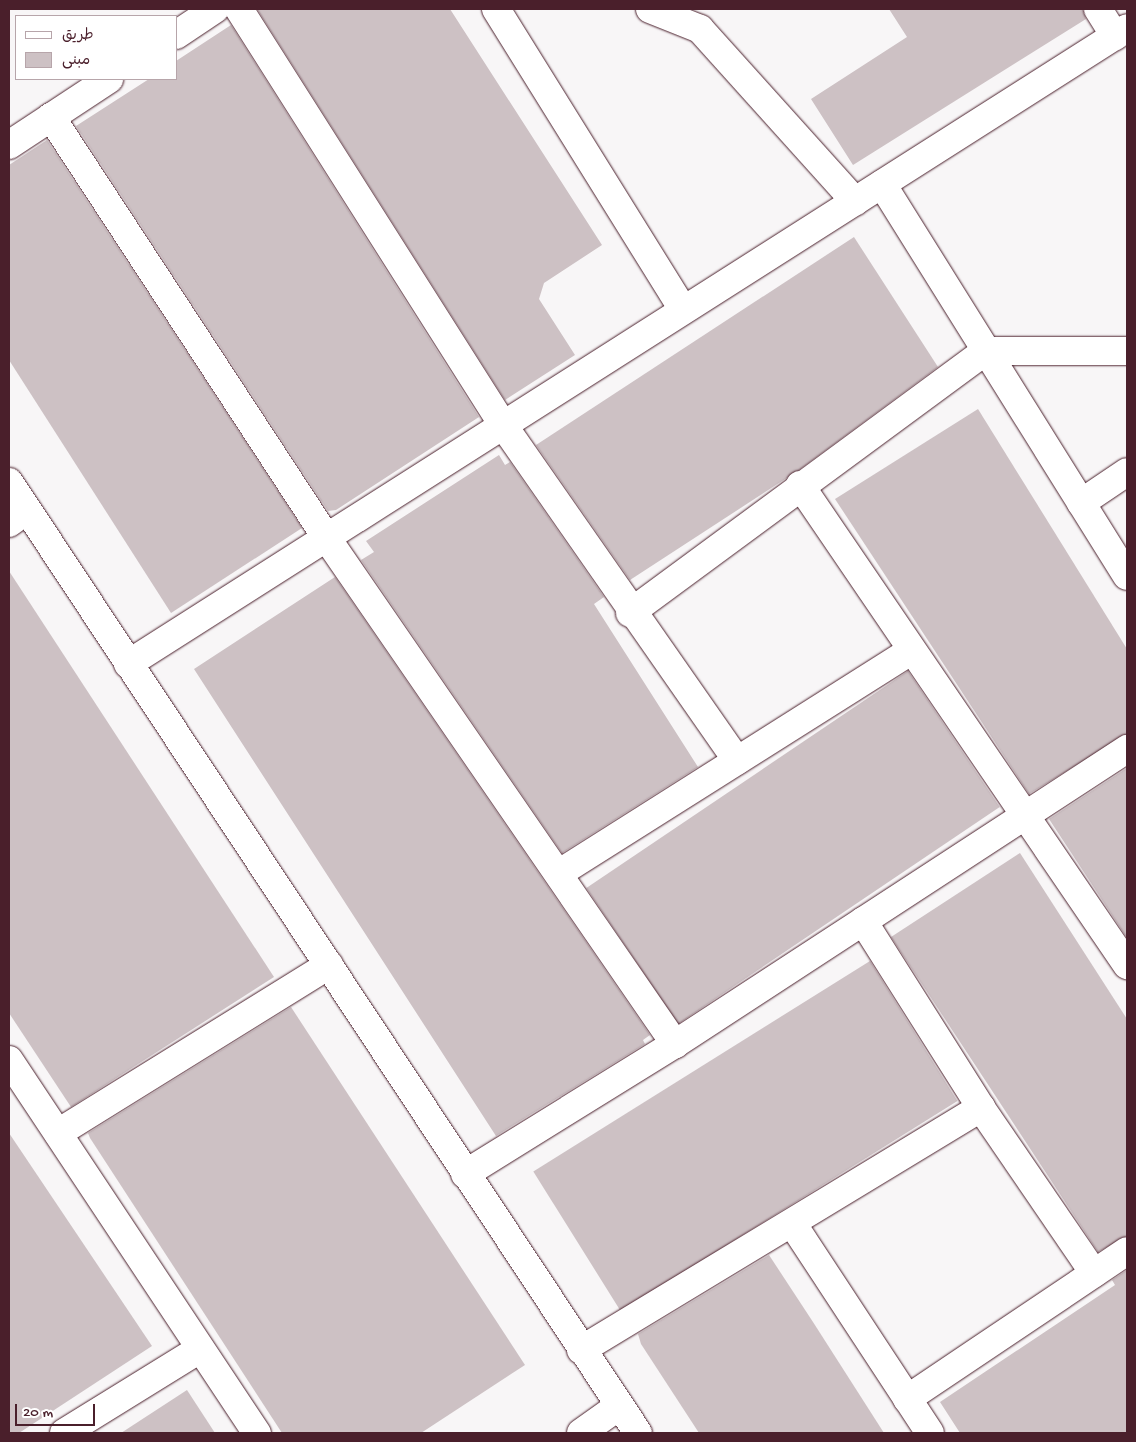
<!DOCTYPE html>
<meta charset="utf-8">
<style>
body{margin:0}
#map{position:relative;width:1136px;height:1442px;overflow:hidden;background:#f8f6f7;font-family:"Gochi Hand","Playpen Sans Arabic",sans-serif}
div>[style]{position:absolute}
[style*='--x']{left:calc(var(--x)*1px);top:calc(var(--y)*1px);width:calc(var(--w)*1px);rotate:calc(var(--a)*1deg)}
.building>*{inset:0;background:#cdc1c4;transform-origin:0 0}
.roads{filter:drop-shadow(0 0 1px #4a1f2b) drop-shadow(0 0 1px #4a1f2b)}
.street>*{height:28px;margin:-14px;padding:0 14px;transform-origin:14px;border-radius:14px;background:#fff}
.secondary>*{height:28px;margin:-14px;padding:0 14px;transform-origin:14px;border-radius:14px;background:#fff}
span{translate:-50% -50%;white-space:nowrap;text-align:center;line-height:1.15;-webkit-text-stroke:4px #fff;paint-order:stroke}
.frame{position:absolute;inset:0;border:10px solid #4a1f2b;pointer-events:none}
.legend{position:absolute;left:15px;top:15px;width:162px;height:65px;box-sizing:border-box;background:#fff;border:1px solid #b7a5aa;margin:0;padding:6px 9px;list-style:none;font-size:15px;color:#4a1f2b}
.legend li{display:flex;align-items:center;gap:10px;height:25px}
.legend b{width:25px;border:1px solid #b7a5aa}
.scale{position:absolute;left:15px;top:1404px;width:80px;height:22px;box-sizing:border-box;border:2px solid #4a1f2b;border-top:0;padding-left:6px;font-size:15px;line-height:18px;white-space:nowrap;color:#4a1f2b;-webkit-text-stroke:4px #fff;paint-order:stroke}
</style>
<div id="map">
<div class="building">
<i style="clip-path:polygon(257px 9px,450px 9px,602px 245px,544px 283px,539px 299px,575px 355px,505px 400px)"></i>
<i style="clip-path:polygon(889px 9px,1083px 9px,1086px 19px,853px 165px,811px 99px,907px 37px)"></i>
<i style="clip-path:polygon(231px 25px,479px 417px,336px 510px,328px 511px,76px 126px,149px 79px,176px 79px,176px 61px)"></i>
<i style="clip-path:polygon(47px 140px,302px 528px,171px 613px,9px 360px,9px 165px)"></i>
<i style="clip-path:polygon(854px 237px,938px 367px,799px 470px,630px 580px,536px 445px)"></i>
<i style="clip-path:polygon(978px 409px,1127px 649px,1127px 734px,1029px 794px,835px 499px)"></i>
<i style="clip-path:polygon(499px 455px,505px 465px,510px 462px,604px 597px,594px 604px,698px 767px,562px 853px,361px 560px,374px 552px,366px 541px)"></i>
<i style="clip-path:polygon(9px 571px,274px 977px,71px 1107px,9px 1013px)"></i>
<i style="clip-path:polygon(335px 577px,650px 1035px,643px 1040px,645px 1044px,496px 1136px,194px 669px)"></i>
<i style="left:908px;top:671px;width:164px;height:388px;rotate:56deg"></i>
<i style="clip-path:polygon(1127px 768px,1127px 938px,1049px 819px)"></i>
<i style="clip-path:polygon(1020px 853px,1127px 1019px,1127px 1236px,1098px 1252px,891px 937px)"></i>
<i style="left:870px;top:961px;width:165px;height:397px;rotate:58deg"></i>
<i style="clip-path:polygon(291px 1007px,525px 1365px,421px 1433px,282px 1433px,90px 1138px,88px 1133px)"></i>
<i style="clip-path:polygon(9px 1133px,152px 1346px,19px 1433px,9px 1433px)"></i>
<i style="clip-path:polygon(769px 1255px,813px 1322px,884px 1433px,699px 1433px,641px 1344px,638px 1334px)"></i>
<i style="clip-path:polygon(1127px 1270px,1127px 1433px,960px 1433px,940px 1402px,1115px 1285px,1112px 1280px)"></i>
<i style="clip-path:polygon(187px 1390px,215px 1433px,121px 1433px)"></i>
</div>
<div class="roads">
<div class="street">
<i style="--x:239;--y:9;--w:493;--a:57.6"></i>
<i style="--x:503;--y:425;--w:409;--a:55.1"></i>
<i style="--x:496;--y:9;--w:354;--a:58.1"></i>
<i style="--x:650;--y:9;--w:54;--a:21.8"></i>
<i style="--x:700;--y:29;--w:232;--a:48"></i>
<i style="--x:1098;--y:9;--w:32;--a:58"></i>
<i style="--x:176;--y:35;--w:47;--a:-33.7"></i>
<i style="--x:51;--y:117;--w:502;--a:56.78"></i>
<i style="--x:326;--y:537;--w:616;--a:55.46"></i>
<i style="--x:9;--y:145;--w:120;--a:-33.4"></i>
<i style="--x:882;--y:184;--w:462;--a:58"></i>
<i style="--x:800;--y:485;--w:581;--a:55.74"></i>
<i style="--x:1081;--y:503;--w:55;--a:-34"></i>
<i style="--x:9;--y:523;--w:22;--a:-36"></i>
<i style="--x:630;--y:613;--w:442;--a:-36.4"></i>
<i style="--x:986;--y:351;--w:141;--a:0"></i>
<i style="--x:128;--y:664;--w:1184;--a:-32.48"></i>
<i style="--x:561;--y:872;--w:413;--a:-32.3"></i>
<i style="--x:863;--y:921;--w:221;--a:57.7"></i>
<i style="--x:981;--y:1108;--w:200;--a:55.6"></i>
<i style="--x:9;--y:1060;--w:448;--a:56.4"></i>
<i style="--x:58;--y:1133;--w:319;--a:-31.8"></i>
<i style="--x:465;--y:1174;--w:247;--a:-31.8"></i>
<i style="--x:675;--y:1044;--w:540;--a:-33.13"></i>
<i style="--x:792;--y:1223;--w:251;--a:56.7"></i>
<i style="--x:581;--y:1350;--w:468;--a:-31.2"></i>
<i style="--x:907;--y:1399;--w:265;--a:-33.9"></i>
<i style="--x:64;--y:1433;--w:160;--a:-31.7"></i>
<i style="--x:581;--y:1433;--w:47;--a:-35.4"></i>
</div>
<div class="secondary">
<i style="--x:9;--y:482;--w:1140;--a:56.52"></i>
</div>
</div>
<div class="frame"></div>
<ul class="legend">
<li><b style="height:6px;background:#fff"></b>طريق</li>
<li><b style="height:14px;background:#cdc1c4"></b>مبنى</li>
</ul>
<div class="scale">20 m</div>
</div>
